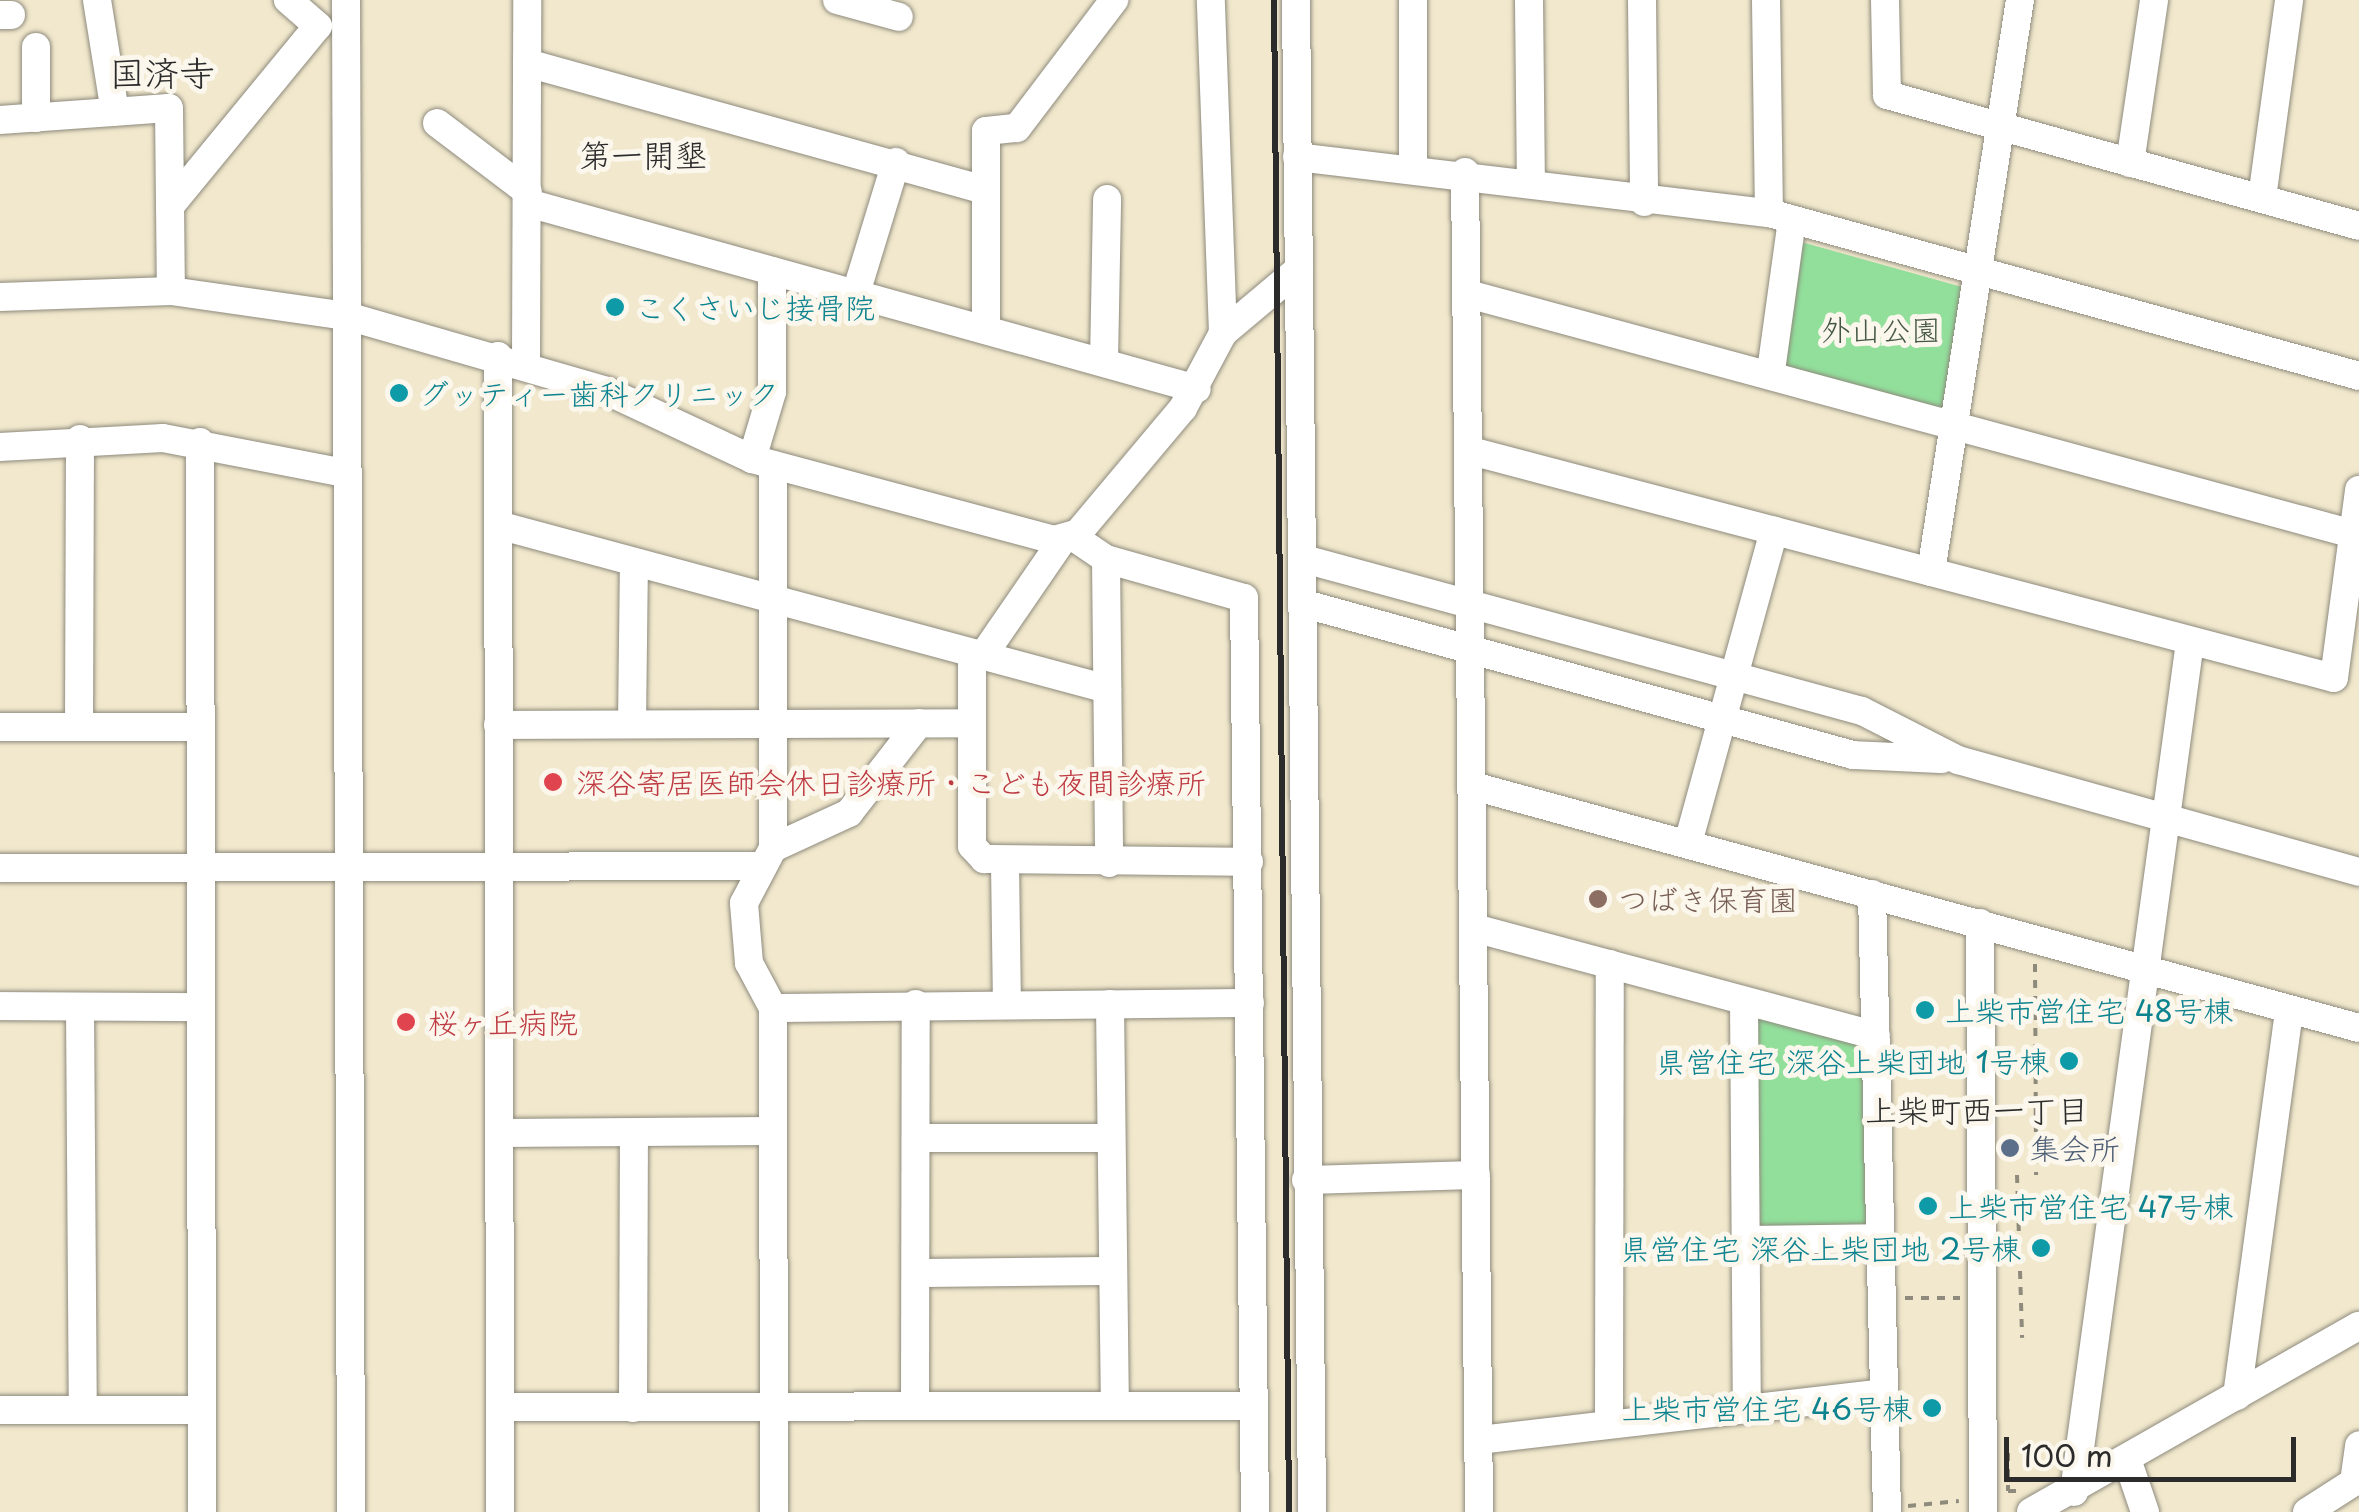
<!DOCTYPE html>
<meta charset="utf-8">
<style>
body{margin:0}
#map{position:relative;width:2359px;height:1512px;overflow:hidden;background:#f1e8cd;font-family:"Playpen Sans","Klee One",sans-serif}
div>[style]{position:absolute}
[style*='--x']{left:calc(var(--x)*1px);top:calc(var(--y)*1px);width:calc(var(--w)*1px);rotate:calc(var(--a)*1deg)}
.green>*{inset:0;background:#92df9c}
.path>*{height:4px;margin-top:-2px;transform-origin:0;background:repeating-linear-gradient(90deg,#8e8a7c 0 8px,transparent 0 16px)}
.roads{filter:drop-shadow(0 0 2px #8e8a7c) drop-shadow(0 0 2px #8e8a7c)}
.minor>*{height:28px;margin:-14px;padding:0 14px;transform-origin:14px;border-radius:14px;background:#fff}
.rail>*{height:6px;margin:-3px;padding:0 3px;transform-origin:3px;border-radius:3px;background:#2b2b2b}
.dots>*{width:28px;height:28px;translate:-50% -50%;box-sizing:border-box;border:5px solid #fbf7ec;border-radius:50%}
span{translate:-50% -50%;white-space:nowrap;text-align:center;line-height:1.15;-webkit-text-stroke:10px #fbf7ec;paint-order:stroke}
.culture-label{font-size:30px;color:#0d838f}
.left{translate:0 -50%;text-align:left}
.right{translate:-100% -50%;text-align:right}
.park-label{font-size:30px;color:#455847}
.health-label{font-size:30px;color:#be3a42}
.education-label{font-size:30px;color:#785e54}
.service-label{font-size:30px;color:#4e5e75}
.neighbourhood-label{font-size:32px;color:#2b2b2b}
.quarter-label{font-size:35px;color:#2b2b2b}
.scale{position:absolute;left:2004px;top:1437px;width:292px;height:45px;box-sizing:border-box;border:5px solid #2b2b2b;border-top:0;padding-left:12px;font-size:30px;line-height:35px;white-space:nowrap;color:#2b2b2b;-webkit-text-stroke:8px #fbf7ec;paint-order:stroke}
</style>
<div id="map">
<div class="green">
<i style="clip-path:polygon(1805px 243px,1962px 287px,1948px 404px,1936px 409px,1782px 365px,1796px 247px)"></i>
<i style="clip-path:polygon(1744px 1001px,1876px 1036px,1880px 1238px,1745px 1240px)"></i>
</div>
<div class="path">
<i style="--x:2035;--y:964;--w:211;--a:89.7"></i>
<i style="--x:1901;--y:1101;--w:55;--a:0"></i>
<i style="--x:2017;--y:1175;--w:163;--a:88.2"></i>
<i style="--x:1905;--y:1298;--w:55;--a:0"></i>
<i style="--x:2008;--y:1453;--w:38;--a:90"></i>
<i style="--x:2008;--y:1491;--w:13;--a:0"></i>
<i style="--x:1908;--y:1506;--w:51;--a:-5.6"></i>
</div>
<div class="roads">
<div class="minor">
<i style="--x:97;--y:0;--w:113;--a:80.9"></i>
<i style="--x:346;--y:0;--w:316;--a:89.8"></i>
<i style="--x:347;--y:316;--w:271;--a:16.1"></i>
<i style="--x:607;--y:391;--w:160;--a:25.1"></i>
<i style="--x:752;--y:459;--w:313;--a:15"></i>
<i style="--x:1054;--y:540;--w:25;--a:-16"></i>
<i style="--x:1078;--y:533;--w:163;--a:-50"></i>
<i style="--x:1183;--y:408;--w:85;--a:-61.9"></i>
<i style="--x:1223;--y:333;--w:333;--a:-92.1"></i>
<i style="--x:837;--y:0;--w:64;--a:15.3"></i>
<i style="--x:1296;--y:0;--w:1512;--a:89.39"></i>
<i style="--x:1413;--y:0;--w:168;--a:90"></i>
<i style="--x:1529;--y:0;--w:184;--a:89.4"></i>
<i style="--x:1642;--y:0;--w:202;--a:89.4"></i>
<i style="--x:1766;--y:0;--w:213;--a:89.2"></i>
<i style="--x:1885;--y:0;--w:95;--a:88.8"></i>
<i style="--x:1887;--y:95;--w:490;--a:15.5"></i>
<i style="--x:0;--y:15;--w:11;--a:0"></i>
<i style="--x:527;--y:63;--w:475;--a:15.5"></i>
<i style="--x:36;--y:118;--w:71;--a:-90"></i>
<i style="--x:0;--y:120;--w:169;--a:-4.1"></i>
<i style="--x:169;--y:108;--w:183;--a:89.4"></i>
<i style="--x:437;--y:123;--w:114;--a:37.2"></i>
<i style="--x:1297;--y:157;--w:475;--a:6.8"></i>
<i style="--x:1769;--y:213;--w:612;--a:15.44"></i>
<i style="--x:2130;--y:163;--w:165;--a:-81.6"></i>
<i style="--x:1465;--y:172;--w:1340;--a:89.4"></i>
<i style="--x:2262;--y:198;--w:200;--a:-82.2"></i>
<i style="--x:528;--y:203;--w:694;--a:15.54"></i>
<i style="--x:170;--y:206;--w:233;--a:-50.6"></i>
<i style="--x:318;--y:26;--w:40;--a:-139"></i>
<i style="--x:856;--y:293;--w:137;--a:-73"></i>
<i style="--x:1468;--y:294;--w:917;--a:15.17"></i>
<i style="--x:0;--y:297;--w:171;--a:-2"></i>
<i style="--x:171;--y:291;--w:178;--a:8.1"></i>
<i style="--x:347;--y:316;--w:1196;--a:89.81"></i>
<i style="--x:986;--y:329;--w:198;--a:-90"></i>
<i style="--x:986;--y:131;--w:31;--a:-6"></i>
<i style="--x:1017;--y:128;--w:161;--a:-52.8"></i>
<i style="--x:1223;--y:333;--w:99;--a:-40.1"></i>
<i style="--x:498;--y:356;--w:1156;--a:89.9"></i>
<i style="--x:1104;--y:361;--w:162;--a:-88.9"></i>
<i style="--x:526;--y:365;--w:365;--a:-89.8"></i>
<i style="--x:1771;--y:371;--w:153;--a:-82.1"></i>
<i style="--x:200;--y:442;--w:1070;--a:89.89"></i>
<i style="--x:0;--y:447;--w:163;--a:-3.2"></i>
<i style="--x:163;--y:438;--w:185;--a:10.9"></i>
<i style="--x:1471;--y:451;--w:892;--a:14.74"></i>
<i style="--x:2334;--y:678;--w:190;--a:-82.4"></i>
<i style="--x:752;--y:459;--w:70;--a:-73.4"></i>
<i style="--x:772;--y:392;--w:121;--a:-90"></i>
<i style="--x:498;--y:525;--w:631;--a:15.07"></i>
<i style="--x:1072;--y:536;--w:41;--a:34.1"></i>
<i style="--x:1106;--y:559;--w:143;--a:15.8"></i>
<i style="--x:1244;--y:598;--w:914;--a:89.31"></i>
<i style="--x:1106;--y:559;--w:304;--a:89.4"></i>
<i style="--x:1304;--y:559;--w:578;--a:15.24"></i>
<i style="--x:1862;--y:711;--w:108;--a:27"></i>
<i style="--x:1958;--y:760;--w:416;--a:15.6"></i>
<i style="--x:1931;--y:572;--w:579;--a:-81.16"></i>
<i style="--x:1305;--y:604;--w:568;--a:15.41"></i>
<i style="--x:1853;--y:755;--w:89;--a:2.6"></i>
<i style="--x:972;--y:654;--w:192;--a:90"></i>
<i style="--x:972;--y:846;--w:18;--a:47"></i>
<i style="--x:984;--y:859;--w:265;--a:0.6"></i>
<i style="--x:982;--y:657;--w:143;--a:-55.5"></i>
<i style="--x:632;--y:723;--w:160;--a:-89.3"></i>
<i style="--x:498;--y:725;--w:473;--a:-0.2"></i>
<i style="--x:0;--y:727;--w:200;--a:0"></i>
<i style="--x:79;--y:727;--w:288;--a:-89.8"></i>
<i style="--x:1473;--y:786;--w:918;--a:15.28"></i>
<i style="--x:1688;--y:843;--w:324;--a:-74.6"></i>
<i style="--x:773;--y:848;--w:383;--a:-90"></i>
<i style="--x:1005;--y:864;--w:141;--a:89.2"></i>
<i style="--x:0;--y:868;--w:759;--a:-0.15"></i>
<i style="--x:1872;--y:894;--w:618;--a:88.61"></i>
<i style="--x:1980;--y:923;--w:589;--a:89.71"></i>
<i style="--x:1474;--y:928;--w:416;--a:15"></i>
<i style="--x:1744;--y:1001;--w:406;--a:89.6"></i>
<i style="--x:1110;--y:1004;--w:402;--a:89.3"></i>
<i style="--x:0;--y:1006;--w:201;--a:0.3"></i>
<i style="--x:80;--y:1008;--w:402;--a:89.6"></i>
<i style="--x:773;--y:1008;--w:477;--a:-0.6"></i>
<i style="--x:499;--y:1133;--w:274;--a:-0.4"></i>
<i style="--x:916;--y:1138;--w:195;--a:0"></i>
<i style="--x:1306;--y:1180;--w:170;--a:-1.7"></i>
<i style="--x:1745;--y:1240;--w:135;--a:-0.8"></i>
<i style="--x:916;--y:1273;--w:197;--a:-0.6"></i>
<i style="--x:2237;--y:1396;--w:390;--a:-82.3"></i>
<i style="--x:915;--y:1406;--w:402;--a:-89.9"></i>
<i style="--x:501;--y:1407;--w:753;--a:-0.08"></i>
<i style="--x:633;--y:1408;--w:275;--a:-89.8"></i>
<i style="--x:0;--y:1410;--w:201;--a:0"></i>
<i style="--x:1609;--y:1424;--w:460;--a:-89.9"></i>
<i style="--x:1479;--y:1440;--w:408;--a:-6.6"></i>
<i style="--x:2128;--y:1462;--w:53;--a:71.2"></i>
<i style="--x:2074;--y:1492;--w:858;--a:-82.23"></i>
<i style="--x:774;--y:1512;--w:504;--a:-90.11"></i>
<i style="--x:773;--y:1008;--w:51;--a:-118.1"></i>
<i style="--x:749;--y:963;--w:60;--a:-94.8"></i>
<i style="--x:744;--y:903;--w:62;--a:-62.2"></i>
<i style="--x:773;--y:848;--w:84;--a:-24.7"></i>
<i style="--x:849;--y:813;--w:114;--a:-52.1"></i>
<i style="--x:2031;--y:1512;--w:377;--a:-29.6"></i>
<i style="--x:2307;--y:1512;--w:56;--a:-32.6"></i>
<i style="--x:2354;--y:1482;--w:37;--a:-82"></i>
</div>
</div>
<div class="rail">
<i style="--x:1274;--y:0;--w:1512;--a:89.43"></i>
</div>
<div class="dots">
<i style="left:615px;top:307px;background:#0f9aa8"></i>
<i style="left:399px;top:393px;background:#0f9aa8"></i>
<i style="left:553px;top:782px;background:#e0444e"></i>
<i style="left:1598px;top:899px;background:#8d6e63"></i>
<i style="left:1925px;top:1010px;background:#0f9aa8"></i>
<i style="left:406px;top:1022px;background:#e0444e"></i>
<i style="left:2069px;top:1061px;background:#0f9aa8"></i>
<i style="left:2010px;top:1148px;background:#5c6f8a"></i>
<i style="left:1928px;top:1206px;background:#0f9aa8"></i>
<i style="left:2041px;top:1248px;background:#0f9aa8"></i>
<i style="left:1932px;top:1408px;background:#0f9aa8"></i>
</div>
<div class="culture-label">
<span class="left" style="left:635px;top:307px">こくさいじ接骨院</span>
<span class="left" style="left:419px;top:393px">グッティー歯科クリニック</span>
<span class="left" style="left:1945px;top:1010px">上柴市営住宅 48号棟</span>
<span class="right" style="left:2049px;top:1061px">県営住宅 深谷上柴団地 1号棟</span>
<span class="left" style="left:1948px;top:1206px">上柴市営住宅 47号棟</span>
<span class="right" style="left:2021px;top:1248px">県営住宅 深谷上柴団地 2号棟</span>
<span class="right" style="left:1912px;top:1408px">上柴市営住宅 46号棟</span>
</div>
<div class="park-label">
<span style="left:1881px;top:329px">外山公園</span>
</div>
<div class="health-label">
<span class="left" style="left:576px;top:782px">深谷寄居医師会休日診療所・こども夜間診療所</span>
<span class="left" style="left:428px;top:1022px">桜ヶ丘病院</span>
</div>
<div class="education-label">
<span class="left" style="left:1618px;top:899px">つばき保育園</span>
</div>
<div class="service-label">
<span class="left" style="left:2030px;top:1148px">集会所</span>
</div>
<div class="neighbourhood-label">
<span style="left:643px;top:154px">第一開墾</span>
<span style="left:1977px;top:1109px">上柴町西一丁目</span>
</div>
<div class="quarter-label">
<span style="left:162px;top:72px">国済寺</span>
</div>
<div class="scale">100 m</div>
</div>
